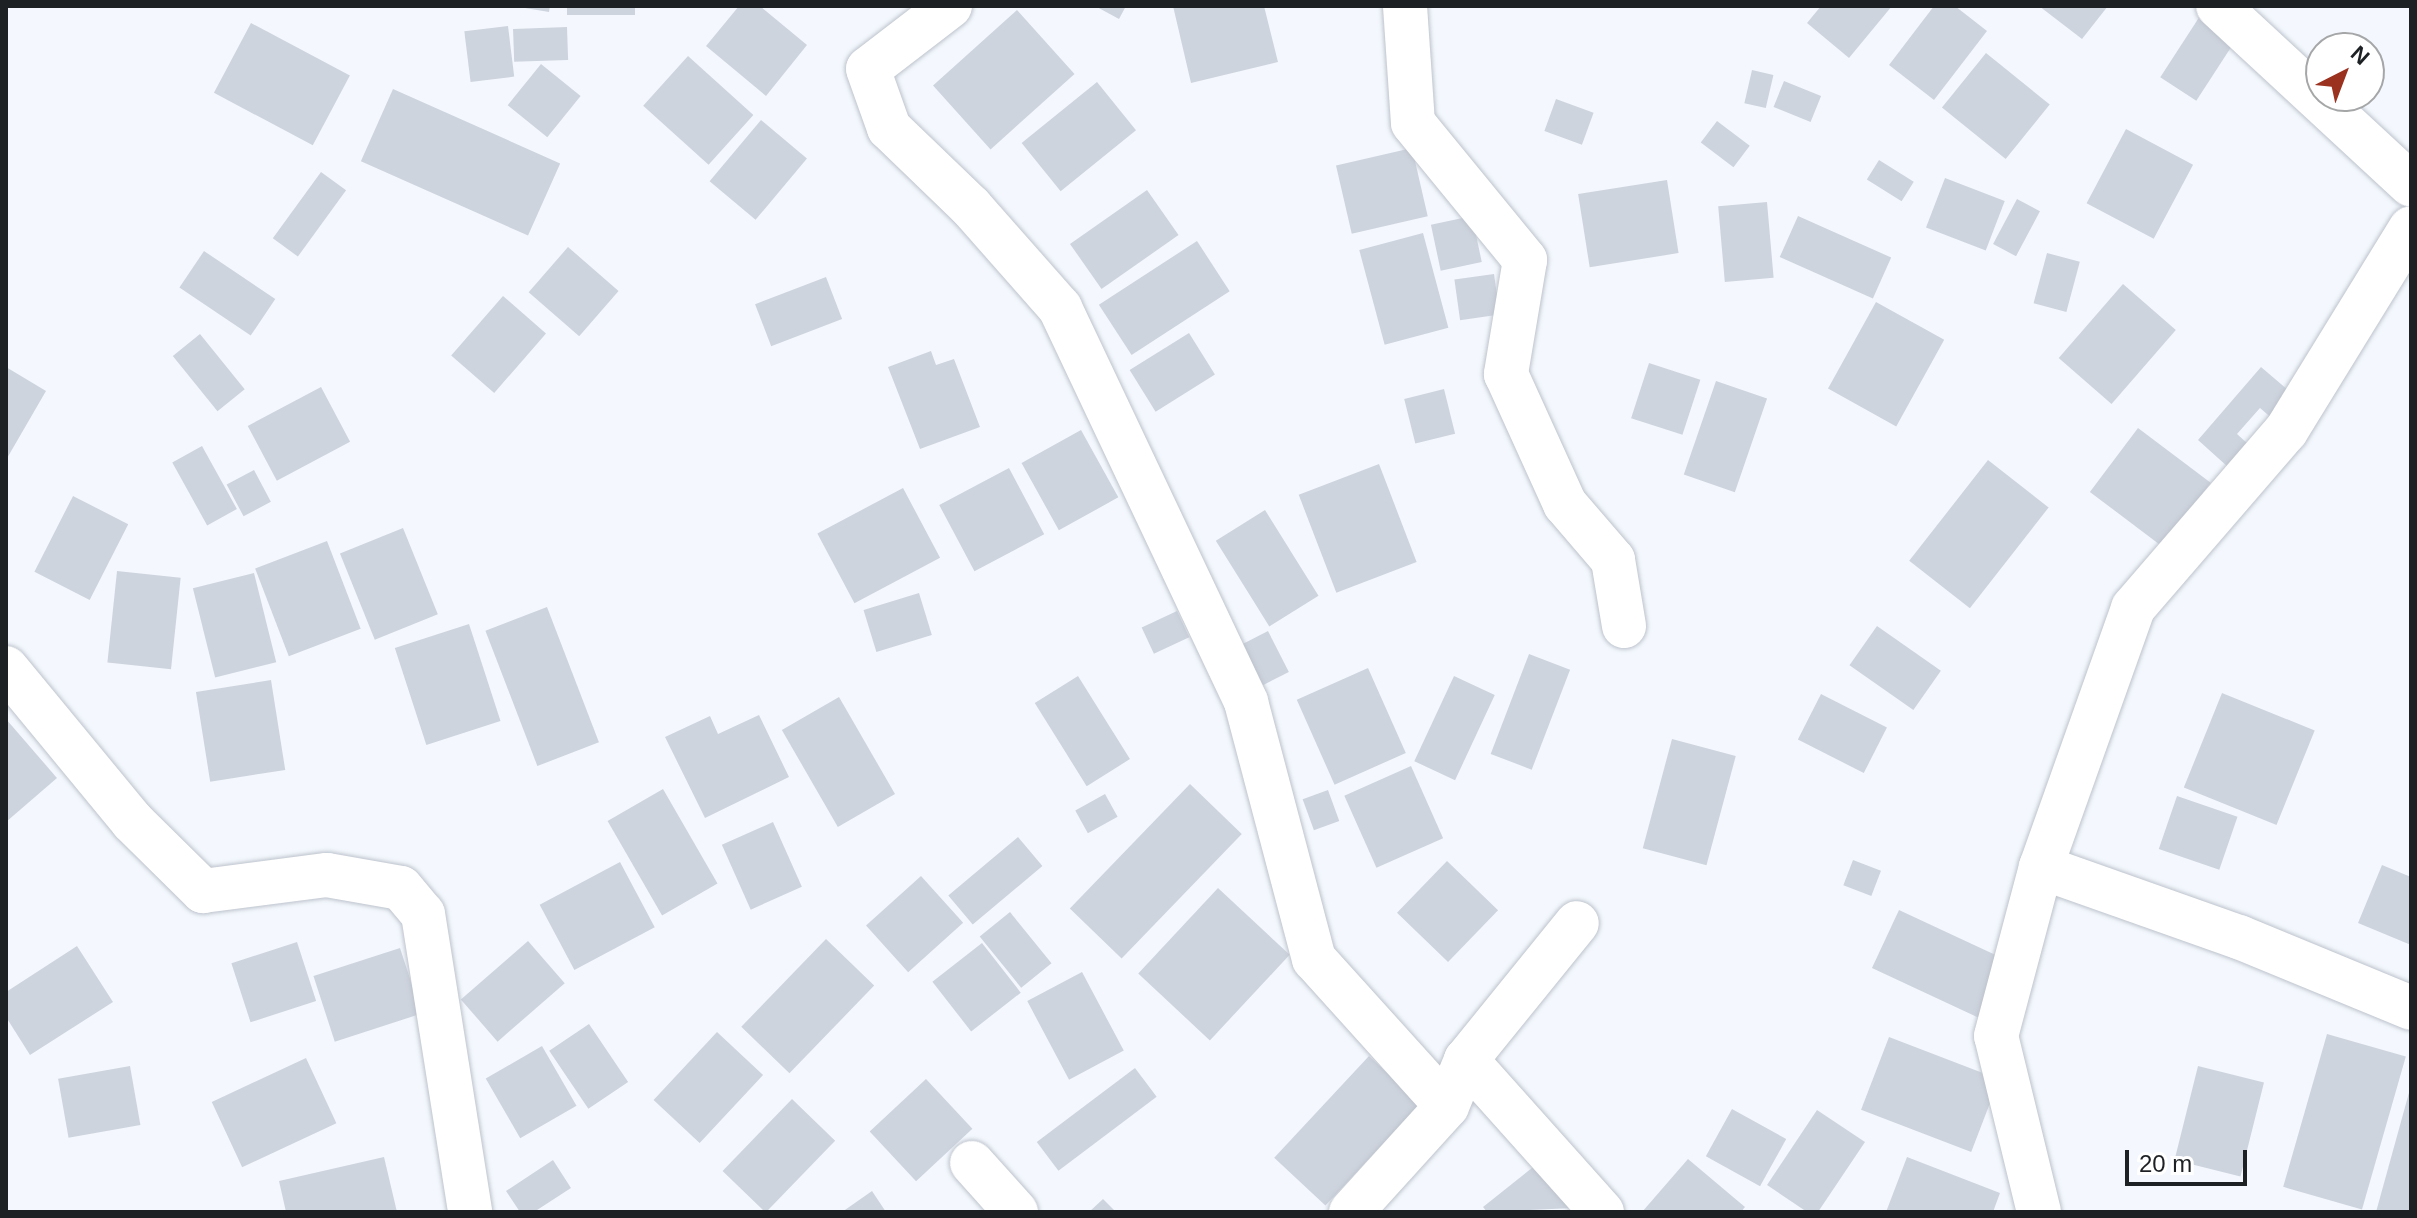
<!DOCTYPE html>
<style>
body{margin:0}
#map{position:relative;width:2417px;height:1218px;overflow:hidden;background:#f4f8fe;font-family:Arial,sans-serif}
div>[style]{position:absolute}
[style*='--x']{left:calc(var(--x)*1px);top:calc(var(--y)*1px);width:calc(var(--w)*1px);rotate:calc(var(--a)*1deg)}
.building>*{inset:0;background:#ced4de;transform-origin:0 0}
.roads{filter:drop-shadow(0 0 2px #bdc3cc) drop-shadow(0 0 2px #bdc3cc)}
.minor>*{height:44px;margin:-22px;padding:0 22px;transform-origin:22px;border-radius:22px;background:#fff}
span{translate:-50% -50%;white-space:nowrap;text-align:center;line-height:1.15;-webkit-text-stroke:8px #fff;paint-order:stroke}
.frame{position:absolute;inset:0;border:8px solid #1e2124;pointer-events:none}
.north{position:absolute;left:2305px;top:32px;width:80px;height:80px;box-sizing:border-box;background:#fff;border:2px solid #a5a6a7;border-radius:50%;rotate:42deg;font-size:22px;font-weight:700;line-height:32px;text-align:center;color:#1e2124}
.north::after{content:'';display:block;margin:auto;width:28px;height:36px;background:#9b321f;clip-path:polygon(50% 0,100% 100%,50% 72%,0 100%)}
.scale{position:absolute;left:2125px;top:1150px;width:122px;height:36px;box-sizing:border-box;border:4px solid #1e2124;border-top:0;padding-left:10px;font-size:24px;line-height:28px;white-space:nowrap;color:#1e2124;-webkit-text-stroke:6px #fff;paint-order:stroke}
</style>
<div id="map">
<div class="building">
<i style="clip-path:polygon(513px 6px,550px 6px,549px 12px)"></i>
<i style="left:567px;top:6px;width:68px;height:9px"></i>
<i style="clip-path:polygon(739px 6px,760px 6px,807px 45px,766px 96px,706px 46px)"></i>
<i style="clip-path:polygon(1095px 6px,1126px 6px,1119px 19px)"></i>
<i style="clip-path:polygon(1173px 6px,1264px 6px,1278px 62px,1191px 83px)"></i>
<i style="clip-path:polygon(1821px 6px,1892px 6px,1849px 58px,1807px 23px)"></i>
<i style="clip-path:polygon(1934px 6px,1955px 6px,1987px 31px,1934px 100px,1889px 65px)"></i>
<i style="clip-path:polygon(2039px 6px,2108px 6px,2082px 39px)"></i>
<i style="left:1017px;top:10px;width:86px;height:113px;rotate:48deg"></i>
<i style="left:2200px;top:16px;width:43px;height:73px;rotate:33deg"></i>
<i style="left:251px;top:23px;width:112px;height:79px;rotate:28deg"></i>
<i style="left:508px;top:26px;width:51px;height:44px;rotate:83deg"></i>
<i style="left:567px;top:27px;width:33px;height:54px;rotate:88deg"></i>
<i style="left:1986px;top:53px;width:82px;height:70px;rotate:39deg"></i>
<i style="left:688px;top:56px;width:88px;height:67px;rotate:42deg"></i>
<i style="left:541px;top:64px;width:51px;height:53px;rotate:39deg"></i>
<i style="left:1752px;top:70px;width:22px;height:34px;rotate:13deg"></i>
<i style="left:1784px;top:81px;width:40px;height:28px;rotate:22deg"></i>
<i style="left:1097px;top:82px;width:62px;height:97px;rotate:51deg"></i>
<i style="left:393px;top:89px;width:183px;height:79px;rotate:24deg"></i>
<i style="left:1556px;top:99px;width:40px;height:34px;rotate:20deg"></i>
<i style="left:761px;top:120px;width:60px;height:80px;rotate:40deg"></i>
<i style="left:1717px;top:121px;width:41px;height:27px;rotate:37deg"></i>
<i style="left:2126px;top:129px;width:76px;height:84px;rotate:28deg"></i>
<i style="left:1412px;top:148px;width:70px;height:78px;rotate:77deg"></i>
<i style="left:1879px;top:160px;width:41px;height:23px;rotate:32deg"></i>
<i style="left:321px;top:172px;width:31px;height:82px;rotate:36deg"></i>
<i style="left:1945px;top:178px;width:64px;height:53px;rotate:21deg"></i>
<i style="left:1667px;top:180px;width:74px;height:90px;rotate:81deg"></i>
<i style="left:1147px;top:190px;width:55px;height:94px;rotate:55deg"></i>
<i style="left:2017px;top:199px;width:26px;height:51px;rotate:28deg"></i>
<i style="left:1767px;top:202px;width:76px;height:49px;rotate:85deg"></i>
<i style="left:1472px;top:216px;width:47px;height:42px;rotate:78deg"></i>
<i style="left:1798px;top:216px;width:102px;height:45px;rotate:24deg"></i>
<i style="left:1423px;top:233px;width:98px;height:66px;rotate:75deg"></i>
<i style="left:1197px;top:241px;width:60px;height:117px;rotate:57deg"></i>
<i style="left:568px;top:247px;width:67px;height:60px;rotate:41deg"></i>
<i style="left:204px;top:251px;width:86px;height:44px;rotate:34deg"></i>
<i style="left:2047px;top:253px;width:34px;height:52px;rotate:15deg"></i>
<i style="left:1494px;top:274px;width:41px;height:40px;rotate:82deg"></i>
<i style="left:826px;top:277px;width:45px;height:76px;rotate:69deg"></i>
<i style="left:2123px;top:284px;width:70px;height:98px;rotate:41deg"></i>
<i style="left:503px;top:296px;width:57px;height:79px;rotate:41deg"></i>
<i style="left:1876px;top:302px;width:78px;height:99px;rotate:29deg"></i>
<i style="left:1189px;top:333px;width:49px;height:70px;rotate:58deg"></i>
<i style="left:200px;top:334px;width:71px;height:35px;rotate:51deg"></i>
<i style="clip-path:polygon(931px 351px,936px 365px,954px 359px,980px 427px,920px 449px,888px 367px)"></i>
<i style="left:1649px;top:363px;width:54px;height:58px;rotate:18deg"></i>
<i style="clip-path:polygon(6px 367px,46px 391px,6px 460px)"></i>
<i style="clip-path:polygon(2261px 367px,2302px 402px,2281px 426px,2260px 408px,2237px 434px,2258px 453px,2238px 476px,2198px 440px)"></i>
<i style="left:1716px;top:381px;width:54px;height:99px;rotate:19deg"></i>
<i style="left:321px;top:387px;width:62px;height:83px;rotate:62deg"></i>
<i style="left:1444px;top:389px;width:46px;height:41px;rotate:76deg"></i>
<i style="left:2138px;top:428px;width:91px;height:80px;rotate:37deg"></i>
<i style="left:1081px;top:430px;width:77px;height:68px;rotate:61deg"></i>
<i style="left:202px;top:446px;width:72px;height:34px;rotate:61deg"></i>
<i style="left:1988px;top:460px;width:77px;height:128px;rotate:38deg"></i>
<i style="left:1379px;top:464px;width:105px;height:86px;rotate:69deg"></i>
<i style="left:1009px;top:468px;width:75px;height:79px;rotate:62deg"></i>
<i style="left:254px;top:470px;width:36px;height:31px;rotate:62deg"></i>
<i style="left:903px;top:488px;width:79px;height:97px;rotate:62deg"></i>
<i style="left:73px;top:496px;width:62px;height:85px;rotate:27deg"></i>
<i style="left:1265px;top:510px;width:101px;height:58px;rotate:58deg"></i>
<i style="left:403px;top:528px;width:93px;height:68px;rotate:68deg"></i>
<i style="left:327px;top:541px;width:94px;height:77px;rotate:69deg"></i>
<i style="left:117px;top:571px;width:64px;height:92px;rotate:6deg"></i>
<i style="left:254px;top:573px;width:92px;height:63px;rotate:76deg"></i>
<i style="left:919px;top:593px;width:44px;height:58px;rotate:73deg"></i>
<i style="left:547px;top:607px;width:145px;height:66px;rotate:69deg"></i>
<i style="left:1177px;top:611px;width:29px;height:39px;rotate:65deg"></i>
<i style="left:469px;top:624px;width:102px;height:78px;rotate:72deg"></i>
<i style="left:1877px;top:626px;width:78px;height:48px;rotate:35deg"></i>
<i style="left:1268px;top:631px;width:46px;height:29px;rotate:63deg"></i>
<i style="left:1529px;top:654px;width:44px;height:107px;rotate:21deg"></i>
<i style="left:1368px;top:668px;width:93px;height:78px;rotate:66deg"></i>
<i style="left:1078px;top:676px;width:98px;height:51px;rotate:58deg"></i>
<i style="left:1454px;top:676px;width:45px;height:94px;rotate:25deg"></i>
<i style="left:271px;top:680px;width:91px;height:76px;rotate:81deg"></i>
<i style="left:2222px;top:693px;width:100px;height:102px;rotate:22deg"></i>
<i style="left:1821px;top:694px;width:74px;height:51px;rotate:27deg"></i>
<i style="left:839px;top:697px;width:112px;height:66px;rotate:60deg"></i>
<i style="clip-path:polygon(759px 715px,789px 777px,705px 818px,665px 737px,710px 716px,718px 734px)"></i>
<i style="clip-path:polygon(6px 719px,57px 778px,6px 822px)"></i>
<i style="left:1672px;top:739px;width:66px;height:113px;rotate:15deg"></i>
<i style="left:1411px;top:766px;width:79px;height:73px;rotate:66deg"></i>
<i style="left:1190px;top:784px;width:72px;height:173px;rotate:44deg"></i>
<i style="left:663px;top:789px;width:109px;height:64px;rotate:60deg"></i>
<i style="left:1328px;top:790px;width:33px;height:27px;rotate:70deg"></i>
<i style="left:1105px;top:794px;width:26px;height:34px;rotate:61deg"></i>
<i style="left:2177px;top:796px;width:64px;height:56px;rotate:19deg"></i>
<i style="left:773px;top:822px;width:71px;height:56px;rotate:66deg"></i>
<i style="left:1018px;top:837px;width:38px;height:91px;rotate:50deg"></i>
<i style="left:1853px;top:860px;width:30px;height:27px;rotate:21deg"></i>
<i style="left:1447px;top:861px;width:71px;height:72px;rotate:44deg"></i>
<i style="left:620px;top:862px;width:74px;height:91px;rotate:62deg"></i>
<i style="clip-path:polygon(2382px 865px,2411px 877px,2411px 945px,2358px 923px)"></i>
<i style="left:921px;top:876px;width:63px;height:74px;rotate:48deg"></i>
<i style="left:1218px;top:888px;width:98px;height:117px;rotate:43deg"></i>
<i style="left:1899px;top:910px;width:119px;height:64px;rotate:25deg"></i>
<i style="left:1010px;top:912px;width:66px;height:39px;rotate:51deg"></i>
<i style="left:826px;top:939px;width:67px;height:122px;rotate:44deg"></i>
<i style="left:528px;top:941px;width:56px;height:89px;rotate:49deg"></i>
<i style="left:297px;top:942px;width:62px;height:69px;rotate:72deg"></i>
<i style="left:982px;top:943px;width:63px;height:63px;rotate:52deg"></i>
<i style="clip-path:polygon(77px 946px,113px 1002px,30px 1055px,6px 1017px,6px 992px)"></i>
<i style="left:400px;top:948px;width:69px;height:91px;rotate:72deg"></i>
<i style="left:1082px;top:972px;width:89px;height:62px;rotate:62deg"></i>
<i style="left:589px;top:1024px;width:70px;height:48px;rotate:56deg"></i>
<i style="left:717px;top:1032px;width:63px;height:93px;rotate:43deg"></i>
<i style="left:2327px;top:1034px;width:82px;height:159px;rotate:16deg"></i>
<i style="left:1889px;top:1037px;width:118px;height:78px;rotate:21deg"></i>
<i style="left:542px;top:1046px;width:69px;height:65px;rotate:60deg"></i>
<i style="left:1369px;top:1056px;width:70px;height:139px;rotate:43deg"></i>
<i style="left:306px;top:1058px;width:72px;height:104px;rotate:65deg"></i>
<i style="left:130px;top:1066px;width:60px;height:73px;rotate:80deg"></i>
<i style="left:2198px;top:1066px;width:68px;height:97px;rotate:14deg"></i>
<i style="left:1135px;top:1068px;width:36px;height:123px;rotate:53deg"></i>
<i style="left:926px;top:1079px;width:68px;height:77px;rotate:47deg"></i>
<i style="clip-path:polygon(2410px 1089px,2411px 1212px,2376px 1212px)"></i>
<i style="left:792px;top:1099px;width:60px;height:100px;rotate:44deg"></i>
<i style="left:1732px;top:1109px;width:62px;height:54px;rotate:29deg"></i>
<i style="clip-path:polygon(1817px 1110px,1865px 1142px,1818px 1212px,1807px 1212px,1767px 1185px)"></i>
<i style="clip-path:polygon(384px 1157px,397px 1212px,286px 1212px,279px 1181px)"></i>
<i style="clip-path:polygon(1907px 1157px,2000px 1193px,1993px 1212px,1886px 1212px)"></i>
<i style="clip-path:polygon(1688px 1159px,1745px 1207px,1741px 1212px,1642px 1212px)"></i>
<i style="clip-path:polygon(553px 1160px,571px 1188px,534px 1212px,520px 1212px,506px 1191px)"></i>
<i style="clip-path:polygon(1537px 1164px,1574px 1208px,1487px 1212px,1483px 1207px)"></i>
<i style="clip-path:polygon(872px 1191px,886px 1212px,842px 1212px)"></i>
<i style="clip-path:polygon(1103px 1199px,1116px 1212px,1089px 1212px)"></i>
</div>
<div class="roads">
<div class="minor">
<i style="--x:950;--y:6;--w:103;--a:142.5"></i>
<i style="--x:868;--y:69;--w:63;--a:70.4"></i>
<i style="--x:889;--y:128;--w:114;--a:43.9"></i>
<i style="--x:971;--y:207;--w:135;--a:48.6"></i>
<i style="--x:1060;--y:308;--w:436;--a:64.7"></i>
<i style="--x:1246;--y:702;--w:266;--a:75.2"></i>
<i style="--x:1314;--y:959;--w:198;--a:47.9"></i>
<i style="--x:1447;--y:1106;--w:50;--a:-67.6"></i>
<i style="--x:1466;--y:1060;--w:204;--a:48.2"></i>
<i style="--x:1405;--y:6;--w:117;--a:86.1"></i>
<i style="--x:1413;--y:123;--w:177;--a:50.7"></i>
<i style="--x:1525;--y:260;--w:116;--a:99.5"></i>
<i style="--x:1506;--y:374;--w:143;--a:65.6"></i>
<i style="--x:1565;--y:504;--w:74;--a:49.4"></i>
<i style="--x:1613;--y:560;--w:67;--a:80.5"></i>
<i style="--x:2218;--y:6;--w:263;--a:42.8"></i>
<i style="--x:6;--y:668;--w:198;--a:50.5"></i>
<i style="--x:132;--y:821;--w:100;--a:44.6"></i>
<i style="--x:203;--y:891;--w:125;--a:-7.4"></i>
<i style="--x:327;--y:875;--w:75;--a:10"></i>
<i style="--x:401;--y:888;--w:34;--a:50"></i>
<i style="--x:423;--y:914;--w:302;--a:81"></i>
<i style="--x:2041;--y:867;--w:210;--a:19.5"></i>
<i style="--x:2239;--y:937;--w:186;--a:22.4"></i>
<i style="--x:1466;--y:1060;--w:176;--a:-51"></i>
<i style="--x:972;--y:1163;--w:66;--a:48.1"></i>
<i style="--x:1351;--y:1212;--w:143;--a:-47.8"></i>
<i style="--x:2039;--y:1212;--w:181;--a:-103.7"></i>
<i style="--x:1996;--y:1036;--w:175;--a:-75.1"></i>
<i style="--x:2041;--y:867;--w:275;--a:-70.4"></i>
<i style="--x:2133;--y:608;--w:234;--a:-49.2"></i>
<i style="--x:2286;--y:431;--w:238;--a:-58.4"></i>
</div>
</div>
<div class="frame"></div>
<div class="north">N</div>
<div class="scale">20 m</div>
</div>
